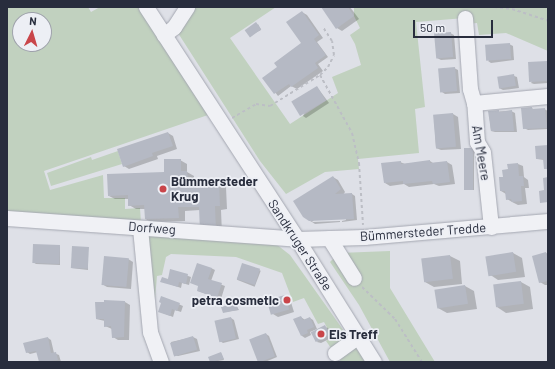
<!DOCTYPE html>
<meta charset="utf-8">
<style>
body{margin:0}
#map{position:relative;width:555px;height:369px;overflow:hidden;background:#dee0e7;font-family:Barlow,sans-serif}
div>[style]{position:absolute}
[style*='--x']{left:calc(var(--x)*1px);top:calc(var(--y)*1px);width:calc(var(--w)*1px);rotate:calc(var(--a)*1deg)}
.green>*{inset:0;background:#c1d1bf}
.shadow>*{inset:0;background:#0003;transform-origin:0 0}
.building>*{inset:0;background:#b5b9c4;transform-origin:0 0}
.path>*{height:2px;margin-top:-1px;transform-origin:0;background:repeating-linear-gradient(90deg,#bcbec5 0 3px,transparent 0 6px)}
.roads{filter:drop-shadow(0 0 1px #a4a7b1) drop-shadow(0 0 1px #a4a7b1)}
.minor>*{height:15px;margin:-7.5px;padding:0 7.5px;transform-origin:7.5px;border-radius:7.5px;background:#f0f1f5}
.dots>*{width:11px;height:11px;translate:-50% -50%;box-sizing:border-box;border:2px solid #edeff5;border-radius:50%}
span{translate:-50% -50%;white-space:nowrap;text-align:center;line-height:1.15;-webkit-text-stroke:3.5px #edeff5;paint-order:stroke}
.street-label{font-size:13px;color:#282d3d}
.poi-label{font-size:13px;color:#282d3d;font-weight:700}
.left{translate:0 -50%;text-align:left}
.right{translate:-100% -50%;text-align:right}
.frame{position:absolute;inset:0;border:8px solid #282d3d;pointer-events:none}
.north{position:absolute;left:12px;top:12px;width:40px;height:40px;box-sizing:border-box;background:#edeff5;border:1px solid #9ea1ab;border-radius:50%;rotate:5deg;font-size:11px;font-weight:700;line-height:16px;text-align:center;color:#282d3d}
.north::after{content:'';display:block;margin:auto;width:14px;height:18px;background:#c9454a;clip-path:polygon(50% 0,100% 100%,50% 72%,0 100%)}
.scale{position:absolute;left:413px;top:20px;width:80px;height:18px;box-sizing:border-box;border:2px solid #282d3d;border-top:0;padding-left:5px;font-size:12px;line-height:14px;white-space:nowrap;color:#282d3d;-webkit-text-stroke:3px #edeff5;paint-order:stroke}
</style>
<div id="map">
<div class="green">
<i style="clip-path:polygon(evenodd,7px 7px,88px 7px,91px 12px,100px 7px,138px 7px,208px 115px,44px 171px,50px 190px,103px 175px,104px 198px,125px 198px,125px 209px,140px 208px,141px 223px,7px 216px,7px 7px,20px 20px,44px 20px,44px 44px,20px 44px,20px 20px)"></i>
<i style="clip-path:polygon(195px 7px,276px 7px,230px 38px,290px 124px,338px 93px,332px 77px,361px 65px,355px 44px,350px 35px,360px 28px,354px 16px,354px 7px,547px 7px,548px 51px,506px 33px,479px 35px,477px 23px,466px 24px,465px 18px,416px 22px,425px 107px,415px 109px,419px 153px,358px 159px,359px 169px,325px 172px,286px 194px,260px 161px,178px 33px)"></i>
<i style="clip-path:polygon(118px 151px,122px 164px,51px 186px,47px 173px,91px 157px,92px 160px)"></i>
<i style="clip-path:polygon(148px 234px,276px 244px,290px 255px,366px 362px,341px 362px,326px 341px,332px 337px,324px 322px,318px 324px,304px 298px,293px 302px,282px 273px,236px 257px,171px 254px,166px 257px,162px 275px,157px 276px,155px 299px,147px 300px)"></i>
<i style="clip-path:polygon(390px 251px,390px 288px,435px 362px,390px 362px,359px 305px,330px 262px,339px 253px)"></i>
</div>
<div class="shadow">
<i style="clip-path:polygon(322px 7px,350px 7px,359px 19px,342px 31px,337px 28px)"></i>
<i style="clip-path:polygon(302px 12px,307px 15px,323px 38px,317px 42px,328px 57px,318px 64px,323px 71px,297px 89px,291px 86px,278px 96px,264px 78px,278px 68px,303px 44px)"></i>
<i style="clip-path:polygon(258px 24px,261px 30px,249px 36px)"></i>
<i style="clip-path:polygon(450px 33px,454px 35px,456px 59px,441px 60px,437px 58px)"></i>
<i style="clip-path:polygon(509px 44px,513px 46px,514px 60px,491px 63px,488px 61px)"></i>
<i style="clip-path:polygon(547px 62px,548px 83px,534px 84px,531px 83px)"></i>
<i style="clip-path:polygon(454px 68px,458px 70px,460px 93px,445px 94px,442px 92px)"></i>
<i style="clip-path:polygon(514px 76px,517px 77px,519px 88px,503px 90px,499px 88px)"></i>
<i style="clip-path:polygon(317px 87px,329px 103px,306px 118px,303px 116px)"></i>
<i style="clip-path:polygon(532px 108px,534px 110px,544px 109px,548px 111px,548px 129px,528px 130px,524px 128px)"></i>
<i style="clip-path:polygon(511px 111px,515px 113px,517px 132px,495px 132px,491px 131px,489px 112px)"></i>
<i style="clip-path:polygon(453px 114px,458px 117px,461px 149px,441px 150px,436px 148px,434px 116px)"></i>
<i style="clip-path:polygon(168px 133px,173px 136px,177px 149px,157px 156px,158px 159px,129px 169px,124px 166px)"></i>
<i style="clip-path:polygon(548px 146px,548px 170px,545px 168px,544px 160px,537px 159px)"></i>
<i style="left:465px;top:149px;width:9px;height:41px"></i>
<i style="clip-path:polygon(180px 160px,187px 164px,187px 172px,194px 176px,194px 180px,199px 179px,206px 183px,219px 183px,226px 187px,227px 209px,221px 210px,222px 234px,200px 210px,185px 211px,185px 221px,152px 222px,145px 219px,145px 209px,136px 209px,129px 205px,129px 199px,115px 199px,109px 196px,165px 173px)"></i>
<i style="clip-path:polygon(430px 161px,433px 163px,447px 162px,452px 165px,455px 184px,439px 186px,434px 184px,409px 187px,404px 184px,390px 186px,385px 183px,400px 162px,405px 164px)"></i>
<i style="clip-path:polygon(518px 164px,523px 166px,524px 177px,528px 180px,529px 188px,525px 188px,527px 204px,518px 205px,512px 202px,507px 199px,506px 194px,501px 191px,504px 177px,509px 170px)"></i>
<i style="clip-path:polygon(333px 177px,338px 180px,345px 192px,343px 195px,352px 194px,355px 196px,357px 220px,342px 222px,342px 221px,346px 220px,346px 218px,314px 220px,312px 222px,310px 221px,311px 221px)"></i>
<i style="clip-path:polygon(340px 221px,340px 222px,315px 224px,312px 222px)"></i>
<i style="clip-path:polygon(60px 246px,60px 265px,36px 264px,33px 262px)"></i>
<i style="clip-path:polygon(88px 248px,88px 270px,71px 268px)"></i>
<i style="clip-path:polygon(513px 253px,522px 258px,525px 277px,498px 280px,489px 274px)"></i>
<i style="clip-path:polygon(546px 253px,548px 254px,548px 285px,545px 285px,540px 282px)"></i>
<i style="clip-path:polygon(450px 256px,460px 261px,462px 284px,434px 287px,425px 282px,422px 259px)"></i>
<i style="clip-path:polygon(128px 259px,133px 262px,131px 289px,107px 287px,102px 284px)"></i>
<i style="left:243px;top:264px;width:19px;height:17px;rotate:21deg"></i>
<i style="clip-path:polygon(211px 268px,215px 270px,211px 281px,225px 286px,221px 299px,198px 291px)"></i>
<i style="clip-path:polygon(171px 270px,191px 277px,189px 285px,182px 283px,181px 288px,161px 281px,168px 280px)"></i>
<i style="clip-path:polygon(521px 282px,530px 287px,533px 309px,506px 313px,497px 307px)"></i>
<i style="clip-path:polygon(465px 286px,474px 291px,477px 309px,447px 313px,438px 308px)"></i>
<i style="clip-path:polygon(285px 296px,290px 299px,294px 312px,278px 317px,273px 314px)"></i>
<i style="clip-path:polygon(162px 297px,183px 306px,181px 312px,175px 310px,173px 317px,163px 313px)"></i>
<i style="clip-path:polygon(125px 302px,130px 305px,129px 340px,118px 340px,113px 337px,112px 329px,105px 326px,105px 321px,96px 319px)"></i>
<i style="clip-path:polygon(236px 305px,239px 310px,224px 312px)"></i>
<i style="clip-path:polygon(301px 317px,305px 320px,310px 318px,313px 320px,317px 329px,310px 332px,311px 335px,305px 338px,302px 336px)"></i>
<i style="clip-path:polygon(231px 318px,234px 320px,239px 339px,223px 343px,220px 341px)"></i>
<i style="clip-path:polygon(325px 327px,328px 328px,333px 337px,321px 343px,317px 342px)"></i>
<i style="clip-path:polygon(266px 334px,269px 336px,277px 357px,265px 362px,259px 362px)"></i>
<i style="clip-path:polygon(193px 337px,197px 339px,200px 351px,178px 356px,174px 355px,171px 342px)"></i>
<i style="clip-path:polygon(48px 338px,51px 340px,54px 353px,59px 355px,61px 362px,40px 362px,38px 352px,30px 354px,27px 352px)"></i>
<i style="clip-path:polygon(221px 353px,224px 360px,211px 362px,210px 357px)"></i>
</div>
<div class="building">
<i style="clip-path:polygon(321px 7px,348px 7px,354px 16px,336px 29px)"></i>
<i style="clip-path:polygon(302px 11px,319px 35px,314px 39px,326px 55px,315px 63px,318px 68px,291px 87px,289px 84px,274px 94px,262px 78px,277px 67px,274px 63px,301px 43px,286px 22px)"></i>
<i style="left:256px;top:22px;width:9px;height:14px;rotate:54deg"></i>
<i style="left:451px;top:32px;width:25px;height:17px;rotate:85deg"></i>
<i style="left:510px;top:43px;width:16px;height:25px;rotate:86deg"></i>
<i style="left:547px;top:61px;width:20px;height:19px;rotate:87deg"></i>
<i style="left:455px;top:67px;width:24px;height:17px;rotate:85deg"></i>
<i style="left:514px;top:74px;width:12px;height:17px;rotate:81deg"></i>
<i style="left:317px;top:86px;width:17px;height:30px;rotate:59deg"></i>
<i style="clip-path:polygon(532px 107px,532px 109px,545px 108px,547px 128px,523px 129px,521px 108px)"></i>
<i style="clip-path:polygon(499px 110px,499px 112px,512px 110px,514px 131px,491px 131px,488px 111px)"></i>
<i style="left:453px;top:113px;width:34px;height:20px;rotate:85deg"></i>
<i style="clip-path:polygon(168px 132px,173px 146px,152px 153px,153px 156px,123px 167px,117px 149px)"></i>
<i style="clip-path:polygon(548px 145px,548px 169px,544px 169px,543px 159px,536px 159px,535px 146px)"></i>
<i style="left:464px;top:148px;width:9px;height:42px"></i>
<i style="clip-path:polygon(164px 159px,181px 159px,181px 171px,187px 171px,188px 179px,199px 178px,199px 183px,219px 182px,220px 206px,215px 206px,216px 231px,200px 232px,199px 207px,178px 207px,179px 218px,145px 219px,144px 205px,128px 206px,128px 195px,108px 196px,107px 174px,164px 172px)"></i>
<i style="clip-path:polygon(430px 160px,430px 163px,447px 161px,450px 182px,433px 184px,432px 181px,403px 184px,403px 181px,384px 183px,381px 163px,401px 161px,401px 164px)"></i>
<i style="clip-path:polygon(518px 163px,519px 176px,523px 176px,524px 186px,521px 186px,522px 201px,512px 202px,511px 199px,506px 200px,505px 191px,500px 191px,499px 177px,503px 177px,502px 170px,508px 169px,507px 164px)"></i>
<i style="clip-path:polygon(333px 176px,341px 189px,335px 194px,352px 193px,354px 219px,309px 221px,303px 217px,293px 201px)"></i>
<i style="clip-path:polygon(548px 177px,548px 202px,540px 203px,539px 191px,544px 190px,543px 178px)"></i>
<i style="left:33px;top:244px;width:27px;height:19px;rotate:2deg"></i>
<i style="left:72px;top:246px;width:17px;height:22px;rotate:3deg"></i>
<i style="left:513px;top:252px;width:20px;height:28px;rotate:81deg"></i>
<i style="clip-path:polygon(546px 252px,548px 259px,548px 281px,539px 283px,532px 256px)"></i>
<i style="left:450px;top:255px;width:24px;height:29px;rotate:83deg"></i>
<i style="left:104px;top:256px;width:25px;height:29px;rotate:5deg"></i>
<i style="clip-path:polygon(197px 263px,212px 268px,208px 279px,222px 283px,217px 298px,197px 291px,198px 286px,190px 283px)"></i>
<i style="left:242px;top:263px;width:19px;height:17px;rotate:18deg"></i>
<i style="clip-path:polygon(170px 269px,188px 274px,186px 284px,179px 282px,178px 287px,160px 282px,162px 277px,168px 279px)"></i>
<i style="left:521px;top:281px;width:23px;height:28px;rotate:83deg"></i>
<i style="left:465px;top:285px;width:19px;height:31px;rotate:81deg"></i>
<i style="left:285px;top:295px;width:15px;height:19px;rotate:74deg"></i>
<i style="clip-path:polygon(161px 296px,180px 303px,177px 311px,172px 309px,170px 316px,158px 312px,161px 303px,159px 302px)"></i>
<i style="clip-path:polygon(104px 300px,125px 301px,124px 337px,112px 338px,111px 326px,104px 327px,104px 319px,96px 319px,95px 302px,104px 302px)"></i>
<i style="clip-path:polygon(236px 303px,238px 310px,223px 313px,221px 307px)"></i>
<i style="clip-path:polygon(301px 316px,303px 320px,310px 317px,314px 327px,307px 330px,308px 333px,301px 336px,293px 319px)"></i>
<i style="left:231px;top:317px;width:22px;height:17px;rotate:77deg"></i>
<i style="left:325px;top:325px;width:11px;height:16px;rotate:63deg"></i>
<i style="left:266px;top:333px;width:25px;height:18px;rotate:69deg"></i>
<i style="left:193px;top:336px;width:14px;height:24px;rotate:73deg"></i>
<i style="clip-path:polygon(48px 337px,51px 353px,56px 352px,58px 360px,39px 362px,36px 351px,26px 353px,23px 343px)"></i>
<i style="clip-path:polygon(221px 352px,224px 359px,210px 362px,208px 357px)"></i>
</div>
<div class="path">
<i style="--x:494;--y:7;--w:18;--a:6"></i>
<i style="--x:512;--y:9;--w:38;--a:18"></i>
<i style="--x:320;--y:75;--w:66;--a:61.1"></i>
<i style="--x:352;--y:133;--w:31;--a:77"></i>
<i style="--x:359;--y:163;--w:62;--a:86.3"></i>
<i style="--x:232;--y:118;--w:28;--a:-30"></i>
<i style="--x:256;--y:104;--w:14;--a:8"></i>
<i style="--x:270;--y:106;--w:59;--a:-31.8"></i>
<i style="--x:320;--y:75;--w:11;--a:-45"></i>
<i style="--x:328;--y:67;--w:13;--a:-63"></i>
<i style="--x:334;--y:55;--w:14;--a:-98"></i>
<i style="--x:332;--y:41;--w:17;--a:-123"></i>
<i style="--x:362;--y:287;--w:46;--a:44.1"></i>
<i style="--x:395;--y:319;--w:51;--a:57.9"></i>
</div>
<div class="roads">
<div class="minor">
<i style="--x:146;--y:7;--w:277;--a:56.9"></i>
<i style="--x:297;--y:239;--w:145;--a:58"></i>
<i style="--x:465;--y:18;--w:71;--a:86"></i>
<i style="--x:470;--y:89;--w:15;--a:74"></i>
<i style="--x:164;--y:35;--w:13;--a:-39"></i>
<i style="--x:174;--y:27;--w:24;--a:-57"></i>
<i style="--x:7;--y:218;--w:291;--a:4.1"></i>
<i style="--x:297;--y:239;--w:67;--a:-1.7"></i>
<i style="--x:364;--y:237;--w:185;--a:-5"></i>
<i style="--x:491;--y:227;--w:75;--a:-96.1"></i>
<i style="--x:483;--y:152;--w:12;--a:-121"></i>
<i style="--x:477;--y:142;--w:39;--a:-94"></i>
<i style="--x:474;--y:103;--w:74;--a:-5.4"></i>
<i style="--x:140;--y:228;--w:104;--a:84.5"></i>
<i style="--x:150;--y:332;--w:32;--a:70"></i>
<i style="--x:329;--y:238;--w:47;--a:58"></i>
<i style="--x:335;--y:353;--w:29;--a:-36"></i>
</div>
</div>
<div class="dots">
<i style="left:163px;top:189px;background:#c9454a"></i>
<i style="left:287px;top:300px;background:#c9454a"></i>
<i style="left:321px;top:334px;background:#c9454a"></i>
</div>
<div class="street-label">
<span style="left:481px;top:153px;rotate:80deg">Am Meere</span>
<span style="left:152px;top:228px;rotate:4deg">Dorfweg</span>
<span style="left:423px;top:232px;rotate:-4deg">Bümmersteder Tredde</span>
<span style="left:300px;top:245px;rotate:57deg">Sandkruger Straße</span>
</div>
<div class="poi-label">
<span class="left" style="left:171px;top:189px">Bümmersteder<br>Krug</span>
<span class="right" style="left:279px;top:300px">petra cosmetic</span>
<span class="left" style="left:329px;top:334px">Eis Treff</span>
</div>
<div class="frame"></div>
<div class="north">N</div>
<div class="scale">50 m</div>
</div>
